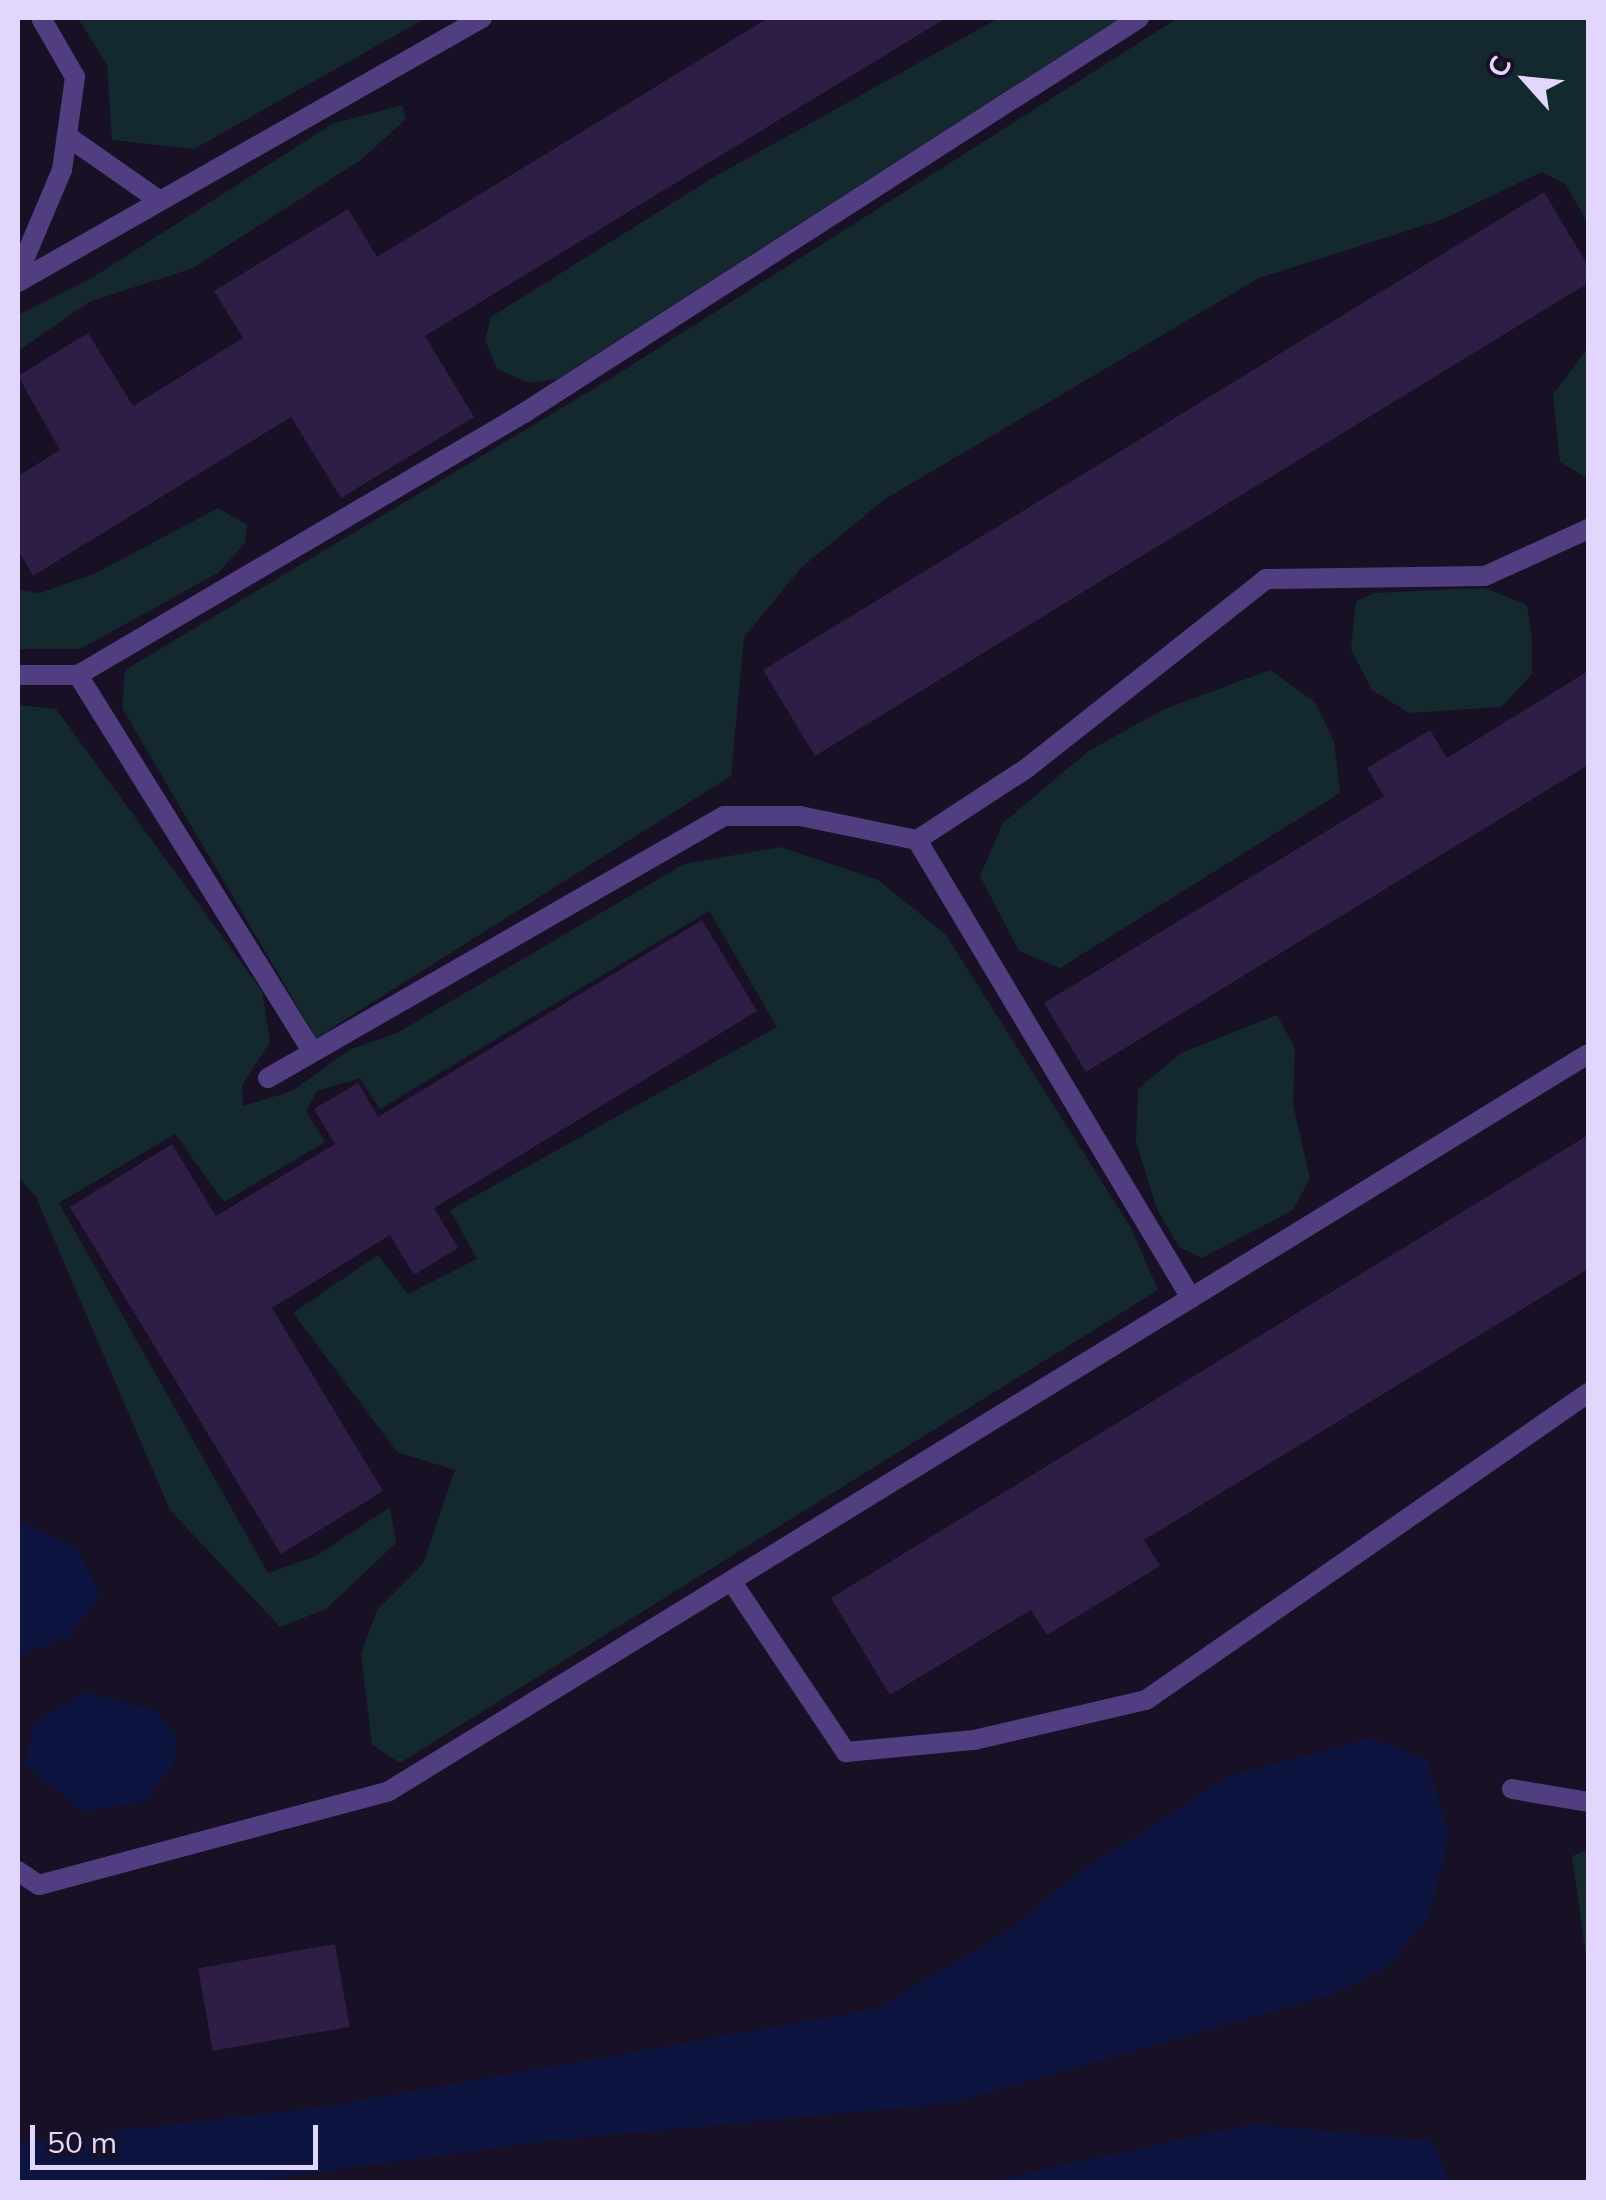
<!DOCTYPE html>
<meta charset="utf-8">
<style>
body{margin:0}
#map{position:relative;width:1606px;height:2200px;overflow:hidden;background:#181024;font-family:Mulish,sans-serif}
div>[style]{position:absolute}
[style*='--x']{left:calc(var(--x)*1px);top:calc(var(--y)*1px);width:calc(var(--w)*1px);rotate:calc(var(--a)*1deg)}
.green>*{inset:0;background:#14292e}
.water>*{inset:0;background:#0d1440}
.building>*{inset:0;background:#2e1d44;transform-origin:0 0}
.lane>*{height:20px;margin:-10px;padding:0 10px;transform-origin:10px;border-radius:10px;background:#503e80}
span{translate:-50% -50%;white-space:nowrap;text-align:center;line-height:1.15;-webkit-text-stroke:10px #181024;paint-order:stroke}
.frame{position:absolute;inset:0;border:20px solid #e3d6fc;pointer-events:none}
.north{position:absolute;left:1476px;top:30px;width:100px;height:100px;-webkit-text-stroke:8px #181024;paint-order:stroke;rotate:297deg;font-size:28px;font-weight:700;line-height:40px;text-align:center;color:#e3d6fc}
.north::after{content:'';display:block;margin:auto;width:35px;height:45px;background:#e3d6fc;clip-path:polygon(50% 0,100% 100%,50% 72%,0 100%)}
.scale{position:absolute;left:30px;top:2125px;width:288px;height:45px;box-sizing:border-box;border:5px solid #e3d6fc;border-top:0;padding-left:12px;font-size:30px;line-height:35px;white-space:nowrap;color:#e3d6fc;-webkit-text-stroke:8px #181024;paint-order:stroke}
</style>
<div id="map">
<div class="green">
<i style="clip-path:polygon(78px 18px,426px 18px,194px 149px,112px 140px,107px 65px)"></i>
<i style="clip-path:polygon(999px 18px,1120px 18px,557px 379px,529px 383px,497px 369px,485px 340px,491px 317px,714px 177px)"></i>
<i style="clip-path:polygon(1178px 18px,1588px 18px,1588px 223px,1565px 184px,1542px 172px,1441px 220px,1259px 278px,885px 499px,801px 568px,744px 637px,731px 776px,316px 1038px,122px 708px,125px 670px,613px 377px)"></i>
<i style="clip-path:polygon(402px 105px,406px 119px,362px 159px,193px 268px,89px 302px,18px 351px,18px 315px,92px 278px,332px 124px)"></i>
<i style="clip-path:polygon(1588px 347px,1588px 479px,1560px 462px,1553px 395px)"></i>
<i style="clip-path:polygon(218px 508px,247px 525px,245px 543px,218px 573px,80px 649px,18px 649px,18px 590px,40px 593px,94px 574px)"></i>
<i style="clip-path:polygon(1485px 588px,1527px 605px,1532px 641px,1532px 674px,1501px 707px,1409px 713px,1372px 690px,1351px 649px,1356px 602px,1373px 593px)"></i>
<i style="clip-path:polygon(1270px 670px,1315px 702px,1334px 741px,1340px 793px,1060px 968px,1019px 951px,980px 876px,1003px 823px,1087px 752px,1162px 710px)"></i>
<i style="clip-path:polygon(18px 705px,56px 709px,262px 991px,270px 1042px,242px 1085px,243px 1106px,292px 1091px,351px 1049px,397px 1033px,684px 864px,781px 847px,878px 880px,946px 935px,1131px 1228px,1158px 1290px,400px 1763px,372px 1745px,361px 1654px,377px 1610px,423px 1564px,455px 1470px,397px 1452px,293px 1313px,378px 1255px,408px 1294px,477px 1259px,450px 1210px,777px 1027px,709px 911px,380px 1109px,360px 1078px,317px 1091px,306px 1111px,325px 1142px,224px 1202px,175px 1134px,59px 1203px,268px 1573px,316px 1556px,390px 1507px,396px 1543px,326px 1609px,280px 1627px,170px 1510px,36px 1197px,18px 1176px)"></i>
<i style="clip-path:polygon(1277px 1015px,1295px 1048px,1293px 1105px,1310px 1178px,1293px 1210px,1202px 1258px,1179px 1247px,1157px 1209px,1136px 1142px,1138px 1089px,1181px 1053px)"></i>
<i style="clip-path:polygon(1588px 1850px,1588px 1971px,1572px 1856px)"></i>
</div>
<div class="water">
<i style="clip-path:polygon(18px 1520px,78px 1549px,100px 1596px,70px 1636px,18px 1657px)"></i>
<i style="clip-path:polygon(85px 1692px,156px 1711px,178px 1738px,173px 1767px,144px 1801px,81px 1812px,25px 1764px,34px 1722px)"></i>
<i style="clip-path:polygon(1371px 1738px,1427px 1760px,1449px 1837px,1428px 1919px,1386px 1968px,1334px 1994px,953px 2103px,557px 2140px,244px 2182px,18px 2182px,18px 2142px,323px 2107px,876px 2009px,1001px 1935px,1085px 1868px,1229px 1776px)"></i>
<i style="clip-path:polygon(1252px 2124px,1432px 2141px,1450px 2182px,986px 2182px)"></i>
</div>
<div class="building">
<i style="clip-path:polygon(768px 18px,946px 18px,425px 336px,474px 417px,341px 498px,291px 417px,33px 576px,18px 550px,18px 476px,60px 450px,18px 376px,88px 333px,133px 406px,243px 338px,214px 291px,348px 209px,377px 257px)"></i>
<i style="clip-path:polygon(1544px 192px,1588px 266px,1588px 283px,815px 756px,763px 670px)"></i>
<i style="clip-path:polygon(1588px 671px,1588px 765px,1086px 1072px,1044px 1003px,1384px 796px,1367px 768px,1430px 730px,1447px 758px)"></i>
<i style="clip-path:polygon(702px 920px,757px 1011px,434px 1208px,458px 1248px,414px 1275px,390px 1235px,272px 1308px,383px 1491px,281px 1554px,70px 1207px,172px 1144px,216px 1216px,335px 1144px,314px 1109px,358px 1083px,378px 1117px)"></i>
<i style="clip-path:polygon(1588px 1135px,1588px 1269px,1144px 1540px,1160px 1566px,1047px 1635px,1031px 1610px,890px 1695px,831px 1598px)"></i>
<i style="left:335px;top:1944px;width:84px;height:139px;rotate:80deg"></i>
</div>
<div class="lane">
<i style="--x:67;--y:136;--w:113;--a:35"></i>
<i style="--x:18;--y:274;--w:113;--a:-67.1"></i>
<i style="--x:62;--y:170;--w:94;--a:-82"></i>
<i style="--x:75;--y:77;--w:68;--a:-120"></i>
<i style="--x:18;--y:282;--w:534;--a:-29.64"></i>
<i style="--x:18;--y:675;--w:60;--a:0"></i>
<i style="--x:78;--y:675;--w:517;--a:-30.43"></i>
<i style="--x:524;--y:413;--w:731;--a:-32.71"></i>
<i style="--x:78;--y:675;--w:444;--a:58.1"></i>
<i style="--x:917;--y:840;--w:534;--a:59.11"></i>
<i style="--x:268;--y:1078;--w:526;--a:-29.88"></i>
<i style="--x:724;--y:816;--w:76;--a:0"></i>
<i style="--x:800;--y:816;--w:119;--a:11.6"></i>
<i style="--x:917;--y:840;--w:131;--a:-33.2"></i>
<i style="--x:1027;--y:768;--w:305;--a:-38.3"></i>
<i style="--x:1266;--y:579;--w:219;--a:-0.8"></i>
<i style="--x:1485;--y:576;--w:113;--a:-24.5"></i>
<i style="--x:732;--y:1582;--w:205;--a:56.2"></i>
<i style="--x:846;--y:1752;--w:129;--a:-5.4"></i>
<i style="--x:974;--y:1740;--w:177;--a:-13.1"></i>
<i style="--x:1146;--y:1700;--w:538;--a:-34.78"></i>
<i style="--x:1512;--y:1789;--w:77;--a:9.7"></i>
<i style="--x:18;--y:1871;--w:25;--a:34"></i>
<i style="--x:39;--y:1885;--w:362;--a:-15"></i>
<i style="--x:389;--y:1791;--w:1407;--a:-31.58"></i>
</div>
<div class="frame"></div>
<div class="north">С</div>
<div class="scale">50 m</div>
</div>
